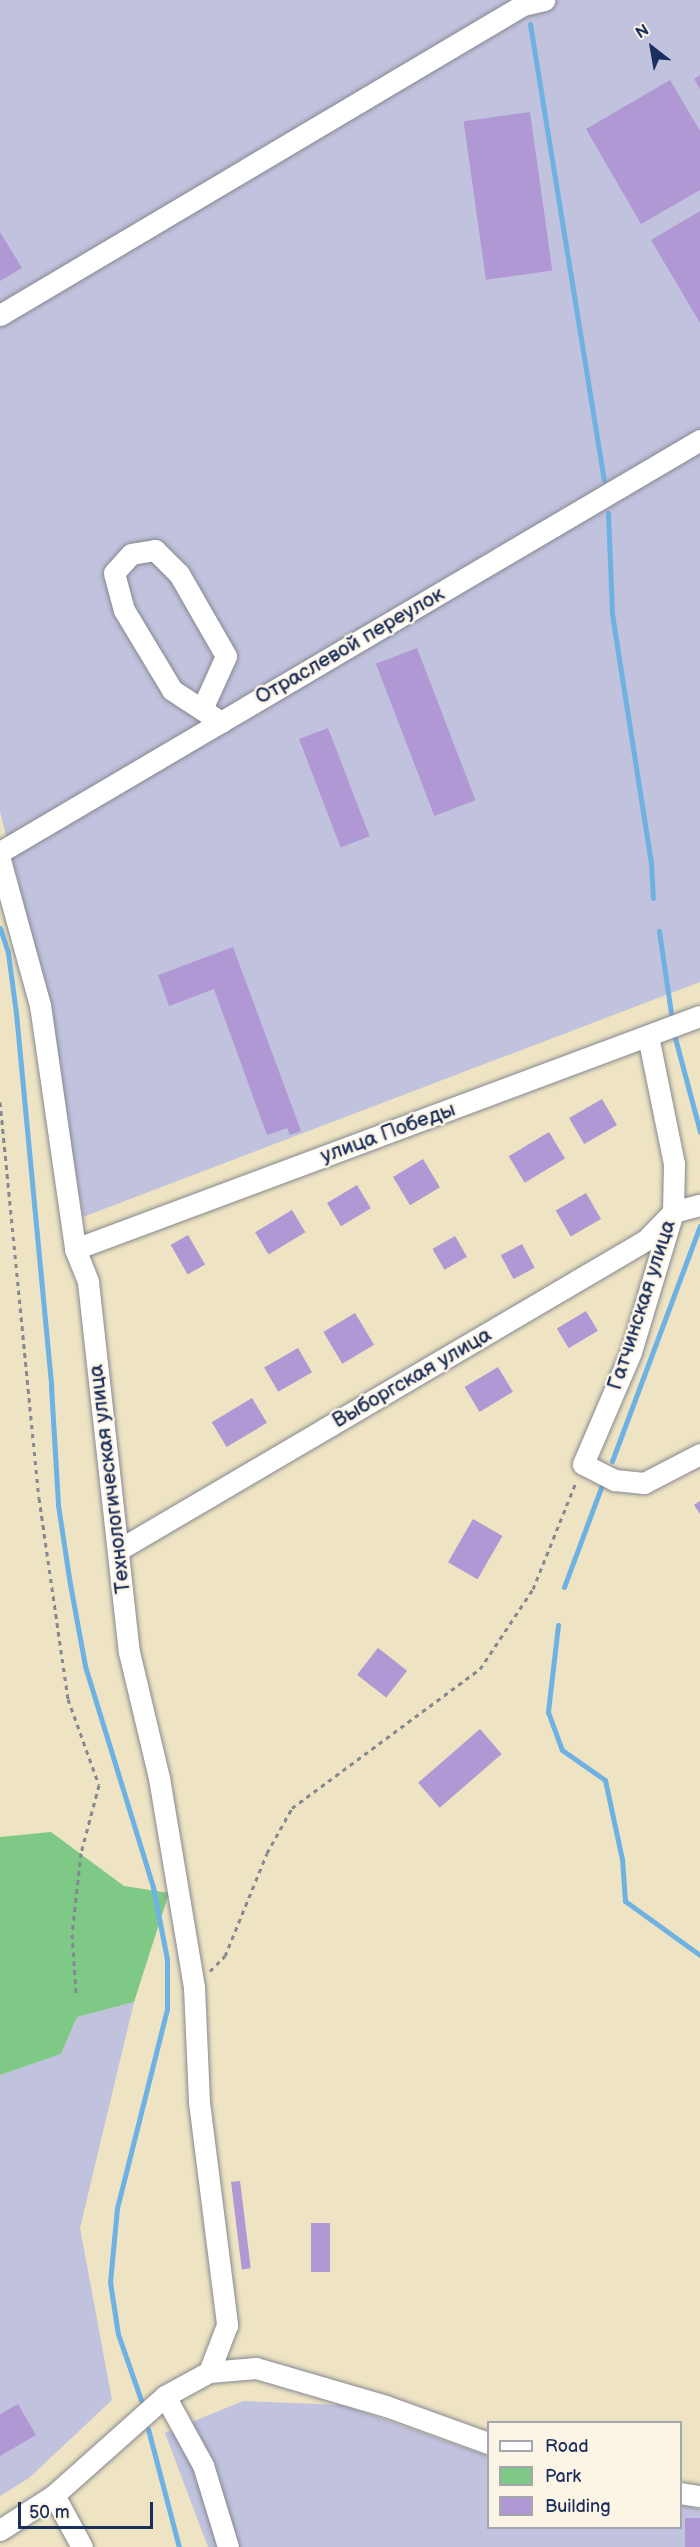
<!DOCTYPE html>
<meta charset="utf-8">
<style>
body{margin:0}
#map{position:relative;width:700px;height:2547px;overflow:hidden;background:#eee3c2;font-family:"Balsamiq Sans",sans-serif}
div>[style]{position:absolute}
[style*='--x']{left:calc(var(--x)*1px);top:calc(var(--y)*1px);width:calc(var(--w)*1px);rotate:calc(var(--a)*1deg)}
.industrial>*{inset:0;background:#c1c2dd}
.green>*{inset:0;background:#7fc986}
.stream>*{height:5px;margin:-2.5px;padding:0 2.5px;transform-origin:2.5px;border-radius:2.5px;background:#6eb1e3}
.building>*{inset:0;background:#af98d3;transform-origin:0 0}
.path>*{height:3px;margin-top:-1.5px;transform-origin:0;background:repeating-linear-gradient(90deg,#848990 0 4.5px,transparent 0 9px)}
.roads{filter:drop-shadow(0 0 2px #848990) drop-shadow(0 0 2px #848990)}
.minor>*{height:21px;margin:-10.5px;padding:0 10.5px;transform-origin:10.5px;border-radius:10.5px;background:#fff}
span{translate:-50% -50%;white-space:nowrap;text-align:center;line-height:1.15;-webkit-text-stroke:5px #fcf5e5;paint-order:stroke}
.street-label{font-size:21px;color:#1b2f5e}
.legend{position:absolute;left:487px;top:2421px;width:195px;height:108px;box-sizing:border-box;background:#fcf5e5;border:2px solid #a2a6af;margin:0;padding:8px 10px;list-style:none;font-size:18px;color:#1b2f5e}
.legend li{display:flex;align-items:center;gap:12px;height:30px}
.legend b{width:30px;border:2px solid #a2a6af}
.north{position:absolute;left:622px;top:18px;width:60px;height:60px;-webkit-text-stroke:4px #fcf5e5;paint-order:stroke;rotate:329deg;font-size:16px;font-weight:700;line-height:24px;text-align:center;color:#1b2f5e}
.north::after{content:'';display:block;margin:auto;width:21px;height:27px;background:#1b2f5e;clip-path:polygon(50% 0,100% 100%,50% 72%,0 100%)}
.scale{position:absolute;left:18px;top:2502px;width:135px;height:27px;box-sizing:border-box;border:3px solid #1b2f5e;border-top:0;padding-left:8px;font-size:18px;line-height:21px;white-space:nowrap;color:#1b2f5e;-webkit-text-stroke:4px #fcf5e5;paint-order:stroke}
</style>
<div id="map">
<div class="industrial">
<i style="clip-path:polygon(0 0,700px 0,700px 982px,83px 1217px,48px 999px,0 812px)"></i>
<i style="clip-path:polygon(134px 2002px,80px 2228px,112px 2400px,29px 2478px,0 2496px,0 2075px,61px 2054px,77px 2017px)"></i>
<i style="clip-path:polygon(243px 2401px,343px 2405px,488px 2456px,488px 2528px,680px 2528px,681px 2505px,700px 2509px,700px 2547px,208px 2547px,165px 2433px)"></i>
</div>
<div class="green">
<i style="clip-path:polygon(51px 1832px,124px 1886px,169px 1893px,134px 2002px,77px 2017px,61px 2054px,0 2075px,0 1837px)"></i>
</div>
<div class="stream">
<i style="--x:530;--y:24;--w:462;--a:80.8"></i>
<i style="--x:608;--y:513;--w:101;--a:87.7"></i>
<i style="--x:612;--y:614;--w:251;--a:81.1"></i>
<i style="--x:651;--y:862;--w:36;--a:87"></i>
<i style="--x:0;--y:928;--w:26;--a:72"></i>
<i style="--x:8;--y:953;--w:61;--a:82.4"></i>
<i style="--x:16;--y:1013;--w:375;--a:84.6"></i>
<i style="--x:51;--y:1386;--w:119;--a:86.6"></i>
<i style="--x:58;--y:1505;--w:80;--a:81.4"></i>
<i style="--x:70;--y:1584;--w:83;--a:79.6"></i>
<i style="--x:85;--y:1666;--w:231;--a:72.9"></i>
<i style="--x:153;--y:1887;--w:73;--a:79"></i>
<i style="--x:167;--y:1959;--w:50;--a:90"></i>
<i style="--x:167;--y:2009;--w:205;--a:104.1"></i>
<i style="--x:117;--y:2208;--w:74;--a:95.4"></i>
<i style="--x:110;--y:2282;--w:53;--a:81.3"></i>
<i style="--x:118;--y:2334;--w:70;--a:70.8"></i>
<i style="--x:659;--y:931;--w:83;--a:81.7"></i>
<i style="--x:674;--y:1034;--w:101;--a:75.1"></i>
<i style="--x:612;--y:1461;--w:251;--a:-69.5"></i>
<i style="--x:564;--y:1587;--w:109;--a:-69.6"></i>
<i style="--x:558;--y:1625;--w:88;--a:96.6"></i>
<i style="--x:548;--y:1712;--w:40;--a:69.8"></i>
<i style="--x:562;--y:1750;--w:52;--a:34.9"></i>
<i style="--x:605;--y:1780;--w:81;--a:77.9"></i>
<i style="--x:622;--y:1859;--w:42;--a:85.9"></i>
<i style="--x:625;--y:1901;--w:92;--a:35.8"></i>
<i style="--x:148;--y:2429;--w:122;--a:75.3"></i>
</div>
<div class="building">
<i style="clip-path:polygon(700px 75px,700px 89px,694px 79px)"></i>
<i style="clip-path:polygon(670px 80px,700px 131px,700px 190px,641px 224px,586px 129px)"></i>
<i style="left:530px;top:112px;width:160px;height:67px;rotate:82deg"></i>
<i style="clip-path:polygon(700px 211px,700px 323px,651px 240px)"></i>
<i style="clip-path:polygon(0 232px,22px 268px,0 281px)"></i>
<i style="left:417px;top:648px;width:163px;height:44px;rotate:69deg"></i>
<i style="left:328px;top:728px;width:116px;height:31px;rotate:69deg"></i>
<i style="clip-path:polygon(233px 947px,301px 1131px,290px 1135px,287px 1128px,267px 1135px,214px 989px,169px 1006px,158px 975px)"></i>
<i style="left:602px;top:1099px;width:30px;height:38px;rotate:60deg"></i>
<i style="left:549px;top:1132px;width:31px;height:47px;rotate:59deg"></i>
<i style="left:423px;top:1159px;width:33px;height:35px;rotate:59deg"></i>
<i style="left:357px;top:1185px;width:27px;height:35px;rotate:59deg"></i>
<i style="left:586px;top:1193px;width:30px;height:35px;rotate:60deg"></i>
<i style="left:292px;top:1210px;width:26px;height:43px;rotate:59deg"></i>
<i style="left:188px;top:1235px;width:34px;height:20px;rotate:60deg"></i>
<i style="left:455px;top:1236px;width:24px;height:26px;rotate:60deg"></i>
<i style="left:522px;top:1244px;width:27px;height:24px;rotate:62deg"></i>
<i style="left:586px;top:1311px;width:23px;height:34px;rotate:59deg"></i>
<i style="left:355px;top:1313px;width:37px;height:37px;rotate:59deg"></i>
<i style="left:298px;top:1348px;width:28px;height:39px;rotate:60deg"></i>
<i style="left:498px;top:1367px;width:29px;height:39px;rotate:59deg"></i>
<i style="left:252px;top:1398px;width:29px;height:47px;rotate:59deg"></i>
<i style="clip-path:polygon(700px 1501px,700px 1514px,694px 1505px)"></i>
<i style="left:473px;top:1519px;width:34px;height:50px;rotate:30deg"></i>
<i style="left:378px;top:1648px;width:37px;height:34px;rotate:38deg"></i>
<i style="left:480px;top:1729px;width:33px;height:82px;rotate:49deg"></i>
<i style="left:240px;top:2181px;width:88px;height:9px;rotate:83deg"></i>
<i style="left:311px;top:2223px;width:19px;height:49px"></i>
<i style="clip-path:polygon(18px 2404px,36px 2435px,0 2456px,0 2414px)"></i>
<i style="left:685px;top:2518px;width:15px;height:29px"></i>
</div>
<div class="path">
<i style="--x:0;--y:1102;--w:398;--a:84.4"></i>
<i style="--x:39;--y:1498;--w:203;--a:81.8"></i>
<i style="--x:68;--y:1699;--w:91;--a:70.2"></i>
<i style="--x:99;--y:1785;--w:70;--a:104.8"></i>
<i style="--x:81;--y:1853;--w:81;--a:96.3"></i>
<i style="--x:72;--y:1934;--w:59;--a:86.1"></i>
<i style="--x:210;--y:1971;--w:21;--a:-45"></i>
<i style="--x:225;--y:1956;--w:111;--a:-67.8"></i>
<i style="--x:267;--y:1853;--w:51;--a:-60.9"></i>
<i style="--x:292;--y:1808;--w:234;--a:-36.5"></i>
<i style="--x:480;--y:1669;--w:96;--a:-56.5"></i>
<i style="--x:533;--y:1589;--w:115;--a:-68.1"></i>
</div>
<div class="roads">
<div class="minor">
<i style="--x:0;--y:315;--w:608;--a:-30.66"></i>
<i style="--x:523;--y:5;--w:22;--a:-13"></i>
<i style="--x:202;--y:709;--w:58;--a:-65.6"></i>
<i style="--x:226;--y:656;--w:95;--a:-119.8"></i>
<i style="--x:179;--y:574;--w:34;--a:-135"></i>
<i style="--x:155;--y:550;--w:24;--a:171"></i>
<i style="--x:131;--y:554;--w:25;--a:132"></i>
<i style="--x:114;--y:573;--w:38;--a:75"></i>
<i style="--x:124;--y:610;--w:93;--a:59"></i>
<i style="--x:172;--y:690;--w:59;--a:33.1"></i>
<i style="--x:0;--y:852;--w:812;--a:-30.48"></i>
<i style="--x:0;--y:860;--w:150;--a:74.6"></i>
<i style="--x:40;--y:1005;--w:246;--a:81.8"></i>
<i style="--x:75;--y:1249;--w:35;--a:68"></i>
<i style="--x:88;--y:1282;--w:372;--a:83.7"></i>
<i style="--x:129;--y:1652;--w:130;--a:76.6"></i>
<i style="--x:159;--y:1778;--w:212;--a:80.5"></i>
<i style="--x:194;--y:1987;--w:115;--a:87.5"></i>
<i style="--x:199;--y:2102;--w:225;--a:82.8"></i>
<i style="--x:227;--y:2325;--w:50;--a:111"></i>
<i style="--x:648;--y:1036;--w:131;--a:78.5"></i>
<i style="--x:674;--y:1164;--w:48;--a:91.2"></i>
<i style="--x:673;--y:1212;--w:146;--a:106.7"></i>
<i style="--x:631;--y:1352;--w:122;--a:113.2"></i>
<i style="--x:583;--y:1464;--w:36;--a:27"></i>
<i style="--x:615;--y:1480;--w:29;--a:6"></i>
<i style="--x:644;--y:1483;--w:63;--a:-27.4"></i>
<i style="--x:75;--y:1249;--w:667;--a:-20.45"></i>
<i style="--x:120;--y:1549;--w:610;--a:-30.43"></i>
<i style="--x:646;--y:1240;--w:39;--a:-46"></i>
<i style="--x:673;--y:1212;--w:28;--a:-15"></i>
<i style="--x:165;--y:2396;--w:79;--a:61.2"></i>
<i style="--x:203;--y:2465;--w:86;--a:73"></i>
<i style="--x:680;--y:2493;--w:20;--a:9"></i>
<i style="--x:54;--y:2495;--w:59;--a:61.7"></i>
<i style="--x:0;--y:2530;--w:64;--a:-32.9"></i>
<i style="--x:54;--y:2495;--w:149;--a:-41.7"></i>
<i style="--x:165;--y:2396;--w:50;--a:-28.6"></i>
<i style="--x:209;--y:2372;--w:47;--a:-4.9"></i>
<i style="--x:256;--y:2368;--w:135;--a:16.3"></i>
<i style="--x:386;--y:2406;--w:109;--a:19.9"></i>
</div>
</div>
<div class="street-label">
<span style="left:350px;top:646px;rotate:-30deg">Отраслевой переулок</span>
<span style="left:388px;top:1133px;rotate:-20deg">улица Победы</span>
<span style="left:642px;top:1305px;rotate:-72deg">Гатчинская улица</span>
<span style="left:412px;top:1378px;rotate:-30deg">Выборгская улица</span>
<span style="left:110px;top:1479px;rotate:-97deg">Технологическая улица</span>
</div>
<ul class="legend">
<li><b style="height:8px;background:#fff"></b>Road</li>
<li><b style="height:16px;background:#7fc986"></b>Park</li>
<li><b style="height:16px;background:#af98d3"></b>Building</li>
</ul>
<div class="north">N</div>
<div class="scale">50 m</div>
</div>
